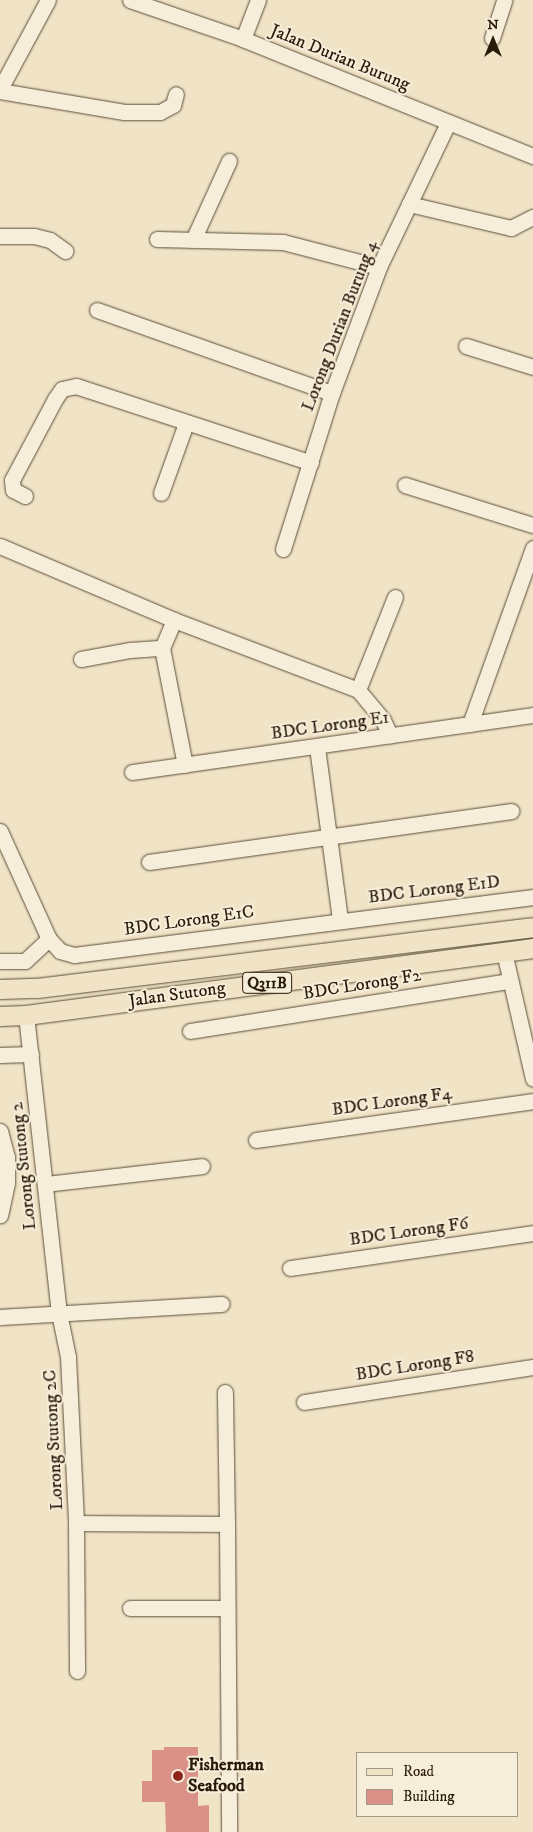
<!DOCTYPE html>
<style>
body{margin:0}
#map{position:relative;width:533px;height:1832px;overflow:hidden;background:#f1e4c6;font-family:"IM FELL DW Pica",serif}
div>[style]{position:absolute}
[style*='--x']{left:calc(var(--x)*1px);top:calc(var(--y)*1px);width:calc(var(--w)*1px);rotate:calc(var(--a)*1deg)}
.building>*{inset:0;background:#da9288}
.roads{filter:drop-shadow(0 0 1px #5b4d38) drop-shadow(0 0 1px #5b4d38)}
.minor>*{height:15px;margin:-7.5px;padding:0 7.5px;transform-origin:7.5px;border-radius:7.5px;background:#f6edda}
.major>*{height:19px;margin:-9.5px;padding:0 9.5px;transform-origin:9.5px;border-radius:9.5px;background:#f1e4c6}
.dots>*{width:14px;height:14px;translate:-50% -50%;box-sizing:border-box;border:2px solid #f6edda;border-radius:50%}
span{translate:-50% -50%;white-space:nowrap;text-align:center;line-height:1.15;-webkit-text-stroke:4px #f6edda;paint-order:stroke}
.shield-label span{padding:1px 4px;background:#f6edda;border:1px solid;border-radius:4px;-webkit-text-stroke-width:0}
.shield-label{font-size:16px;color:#291b08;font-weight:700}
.street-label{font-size:18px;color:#291b08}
.poi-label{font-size:18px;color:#291b08;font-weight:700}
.left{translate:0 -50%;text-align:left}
.legend{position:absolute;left:356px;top:1752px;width:162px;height:65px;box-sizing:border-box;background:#f6edda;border:1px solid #a49986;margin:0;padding:6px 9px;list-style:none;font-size:15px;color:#291b08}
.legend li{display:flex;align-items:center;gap:10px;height:25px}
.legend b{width:25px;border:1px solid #a49986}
.north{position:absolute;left:468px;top:15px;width:50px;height:50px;-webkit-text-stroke:4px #f6edda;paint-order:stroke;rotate:0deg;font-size:14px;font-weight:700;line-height:20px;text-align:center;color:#291b08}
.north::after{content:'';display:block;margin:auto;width:18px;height:22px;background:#291b08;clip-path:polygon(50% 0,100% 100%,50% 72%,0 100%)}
</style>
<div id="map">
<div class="building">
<i style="clip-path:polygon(164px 1747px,198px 1747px,198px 1806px,209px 1805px,209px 1832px,166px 1832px,165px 1802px,142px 1802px,142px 1781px,152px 1781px,152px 1750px,164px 1750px)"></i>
</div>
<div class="roads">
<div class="minor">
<i style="--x:130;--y:0;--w:120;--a:19"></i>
<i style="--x:243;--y:39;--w:313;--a:22"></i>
<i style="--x:492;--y:38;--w:40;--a:-72"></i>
<i style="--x:243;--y:39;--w:42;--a:-69"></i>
<i style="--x:0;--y:89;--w:101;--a:-61.7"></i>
<i style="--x:0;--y:91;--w:126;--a:9.6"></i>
<i style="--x:124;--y:112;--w:36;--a:0"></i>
<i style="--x:160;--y:112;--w:15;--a:-28"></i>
<i style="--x:173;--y:105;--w:11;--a:-75"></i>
<i style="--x:409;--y:204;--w:105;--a:13.2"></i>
<i style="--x:511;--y:228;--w:25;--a:-27"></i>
<i style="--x:0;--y:236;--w:34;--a:0"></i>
<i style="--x:34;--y:236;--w:16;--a:14"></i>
<i style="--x:50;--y:240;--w:19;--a:36"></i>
<i style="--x:157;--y:239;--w:126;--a:1.4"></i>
<i style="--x:283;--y:242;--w:99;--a:14.6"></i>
<i style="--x:193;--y:240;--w:87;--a:-65.5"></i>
<i style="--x:97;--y:310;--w:249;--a:19.5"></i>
<i style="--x:466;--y:346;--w:70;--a:17.4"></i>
<i style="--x:405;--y:485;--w:134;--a:17.4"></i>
<i style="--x:161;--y:493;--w:74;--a:-70.3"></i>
<i style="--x:25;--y:496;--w:13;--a:-153"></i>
<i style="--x:13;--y:490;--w:10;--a:-96"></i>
<i style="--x:12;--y:480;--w:92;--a:-62"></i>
<i style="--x:55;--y:399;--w:12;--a:-55"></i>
<i style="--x:62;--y:389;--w:14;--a:-12"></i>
<i style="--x:76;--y:386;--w:247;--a:18.1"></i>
<i style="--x:0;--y:546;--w:189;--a:23"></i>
<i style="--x:174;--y:620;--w:197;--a:20.8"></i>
<i style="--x:358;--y:690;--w:39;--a:50"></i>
<i style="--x:383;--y:720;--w:17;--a:65"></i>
<i style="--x:283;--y:549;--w:164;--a:-72.6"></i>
<i style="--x:332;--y:393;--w:134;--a:-69.5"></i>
<i style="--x:379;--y:267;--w:160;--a:-64.4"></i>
<i style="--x:174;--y:620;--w:30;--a:113"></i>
<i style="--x:162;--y:648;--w:119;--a:78.9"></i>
<i style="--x:81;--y:659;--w:50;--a:-10.4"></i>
<i style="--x:130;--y:650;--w:32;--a:-4"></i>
<i style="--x:358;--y:690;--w:100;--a:-68.3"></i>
<i style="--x:470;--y:724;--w:187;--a:-70.3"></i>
<i style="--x:317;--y:747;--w:175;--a:82.4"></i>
<i style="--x:132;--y:772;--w:405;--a:-8.1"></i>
<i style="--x:0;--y:831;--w:119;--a:65.6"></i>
<i style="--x:49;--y:939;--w:16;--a:47"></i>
<i style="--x:60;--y:951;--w:15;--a:16"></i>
<i style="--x:74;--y:955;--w:463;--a:-7.2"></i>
<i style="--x:149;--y:862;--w:366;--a:-8"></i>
<i style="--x:504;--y:952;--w:130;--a:77.1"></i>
<i style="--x:0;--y:961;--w:25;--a:0"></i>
<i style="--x:25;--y:961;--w:33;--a:-43"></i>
<i style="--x:26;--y:1015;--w:300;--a:83.7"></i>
<i style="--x:59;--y:1313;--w:45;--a:78.4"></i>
<i style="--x:68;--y:1357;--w:166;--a:87.2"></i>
<i style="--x:76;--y:1523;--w:151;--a:0.4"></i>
<i style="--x:227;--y:1524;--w:132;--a:-90.9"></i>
<i style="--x:190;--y:1031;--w:324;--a:-8.9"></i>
<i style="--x:0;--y:1055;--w:31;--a:-2"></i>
<i style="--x:0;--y:1131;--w:27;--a:75"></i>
<i style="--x:7;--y:1157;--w:26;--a:90"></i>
<i style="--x:7;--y:1183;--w:33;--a:102"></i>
<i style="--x:256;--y:1140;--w:280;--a:-8"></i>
<i style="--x:45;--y:1184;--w:158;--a:-6.5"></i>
<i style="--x:290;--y:1268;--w:246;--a:-8.2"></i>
<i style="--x:0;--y:1317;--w:222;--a:-3.4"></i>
<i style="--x:304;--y:1402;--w:232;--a:-8.7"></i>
<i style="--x:76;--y:1523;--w:148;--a:89.6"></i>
<i style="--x:227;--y:1524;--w:308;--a:89.6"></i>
<i style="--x:130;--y:1608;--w:97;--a:0"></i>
</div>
<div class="major">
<i style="--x:0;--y:989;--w:37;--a:-2"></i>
<i style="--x:37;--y:988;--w:500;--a:-7"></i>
<i style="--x:0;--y:1016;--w:26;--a:-2"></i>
<i style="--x:26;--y:1015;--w:511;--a:-7.53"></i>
</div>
</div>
<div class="dots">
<i style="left:178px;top:1776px;background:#8f2418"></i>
</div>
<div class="shield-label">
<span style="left:267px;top:983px">Q311B</span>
</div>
<div class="street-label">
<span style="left:340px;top:58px;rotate:22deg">Jalan Durian Burung</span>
<span style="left:340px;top:326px;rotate:-69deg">Lorong Durian Burung 4</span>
<span style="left:330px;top:726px;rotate:-8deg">BDC Lorong E1</span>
<span style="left:434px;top:890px;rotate:-7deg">BDC Lorong E1D</span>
<span style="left:189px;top:921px;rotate:-8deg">BDC Lorong E1C</span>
<span style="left:362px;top:985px;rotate:-9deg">BDC Lorong F2</span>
<span style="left:177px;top:995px;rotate:-8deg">Jalan Stutong</span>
<span style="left:392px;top:1102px;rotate:-8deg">BDC Lorong F4</span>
<span style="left:24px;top:1166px;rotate:-96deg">Lorong Stutong 2</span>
<span style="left:409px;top:1232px;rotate:-8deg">BDC Lorong F6</span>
<span style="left:415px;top:1366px;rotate:-9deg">BDC Lorong F8</span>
<span style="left:54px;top:1440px;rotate:-93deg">Lorong Stutong 2C</span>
</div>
<div class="poi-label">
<span class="left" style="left:188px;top:1776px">Fisherman<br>Seafood</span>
</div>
<ul class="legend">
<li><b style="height:6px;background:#f1e4c6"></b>Road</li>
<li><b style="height:14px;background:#da9288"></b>Building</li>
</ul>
<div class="north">N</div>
</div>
